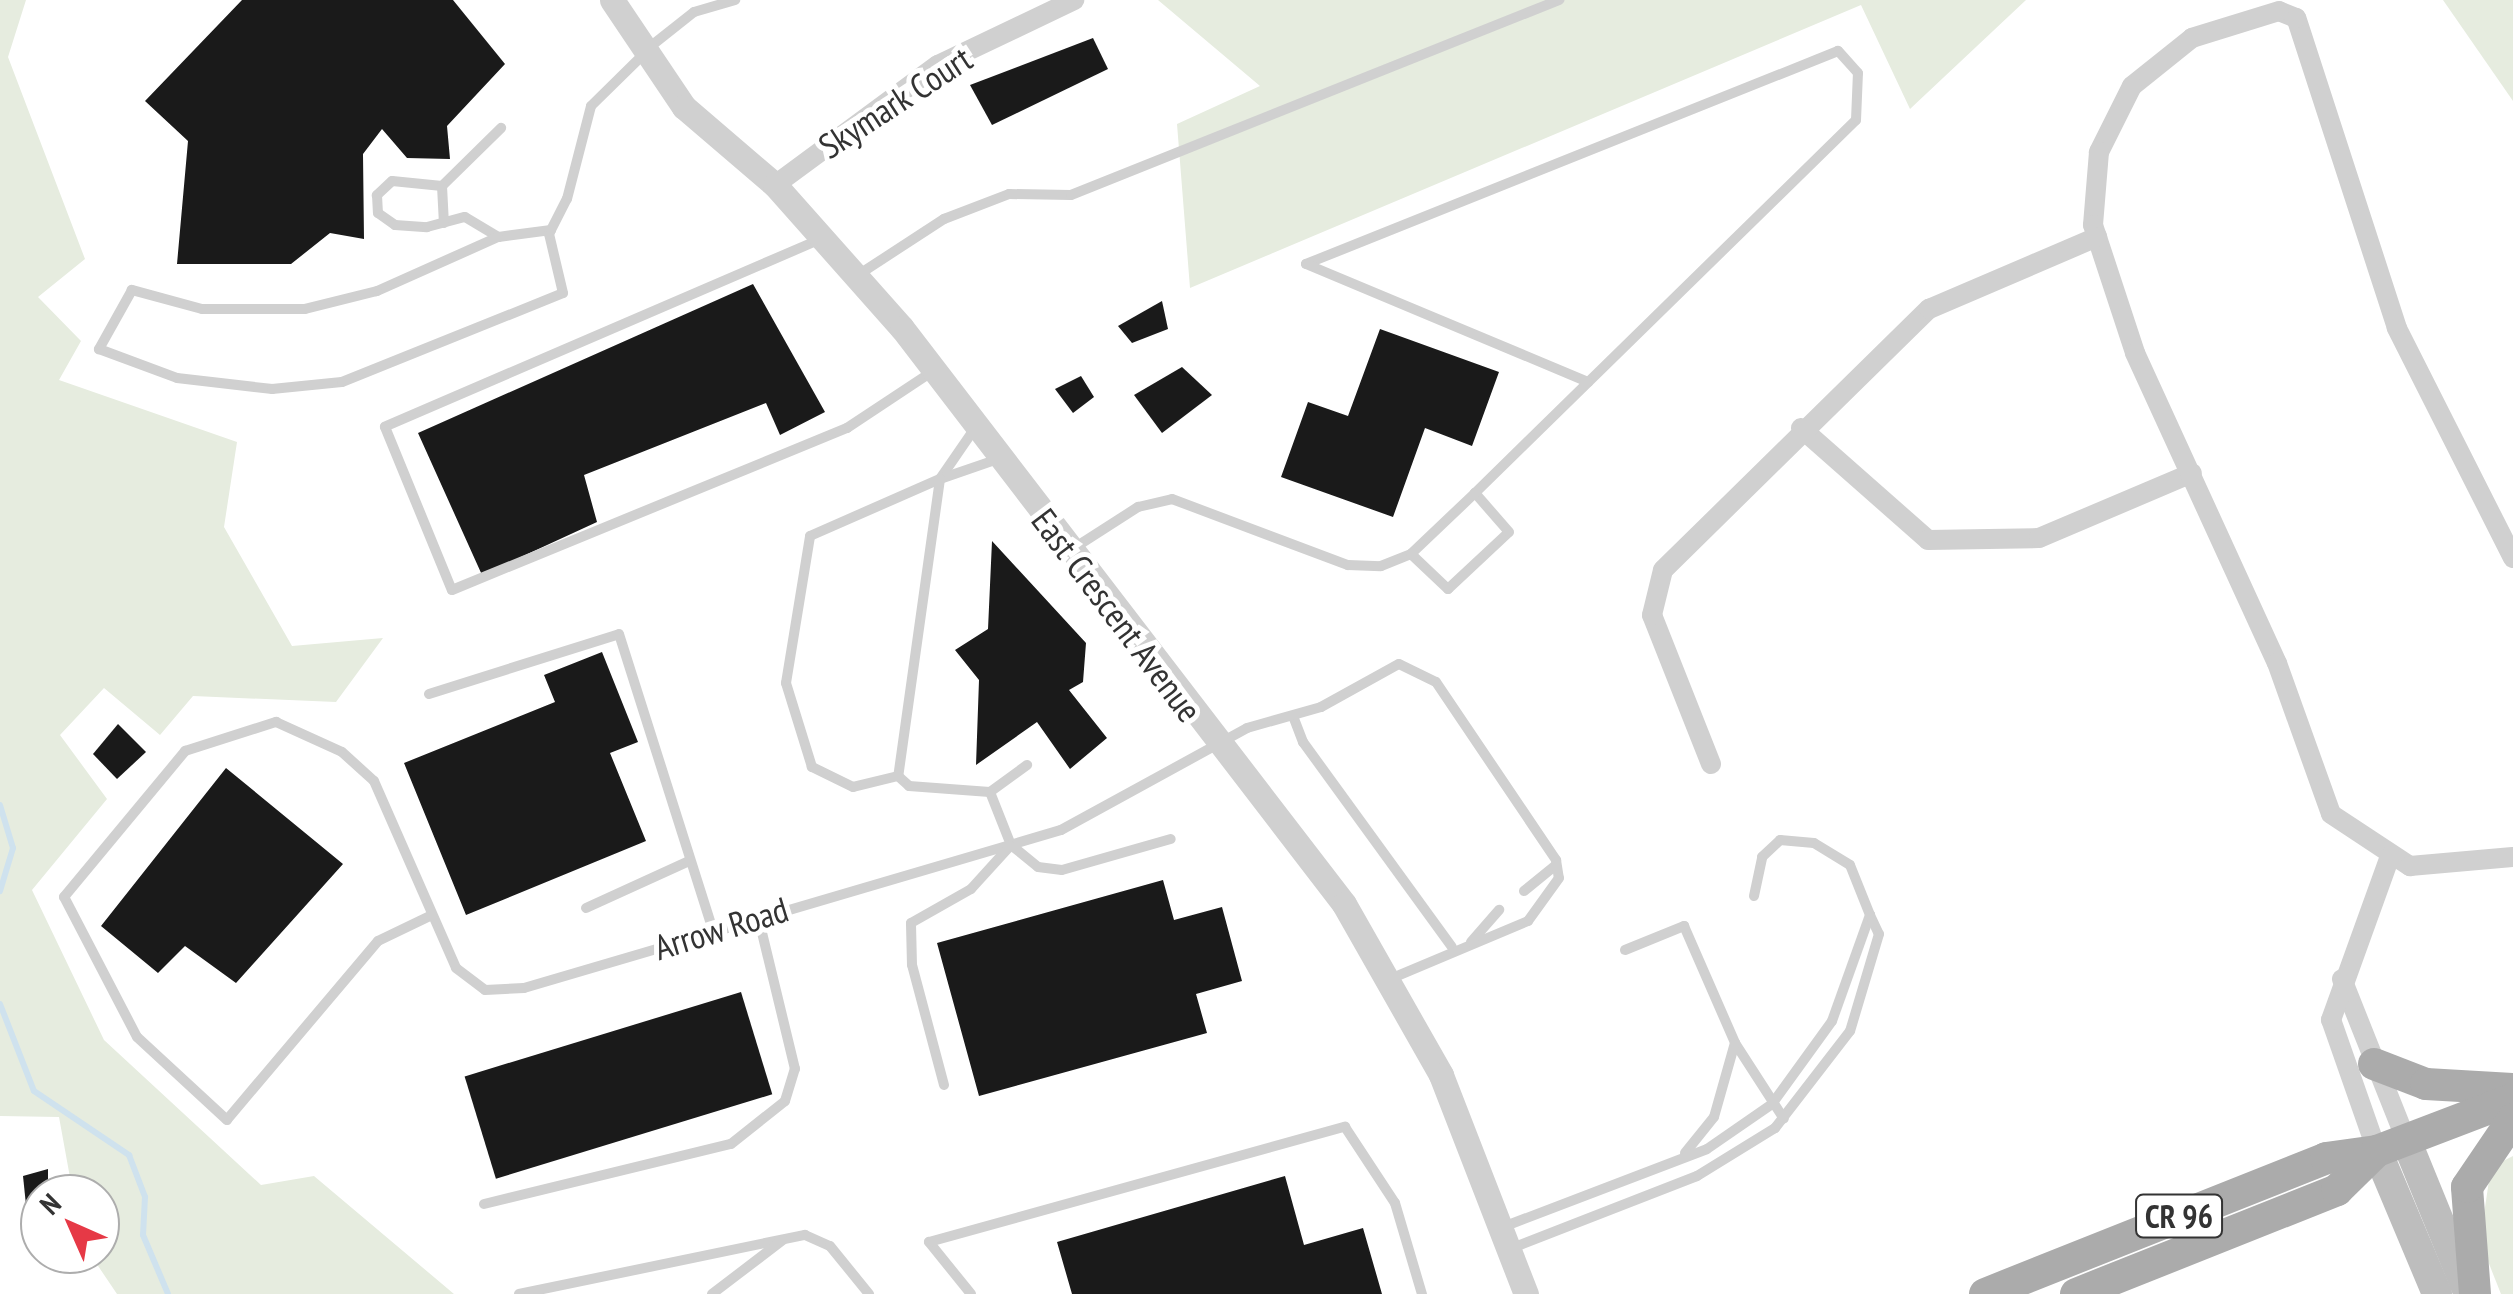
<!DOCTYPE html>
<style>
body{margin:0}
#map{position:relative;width:2513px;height:1294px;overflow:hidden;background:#fff;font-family:"PT Sans Narrow",sans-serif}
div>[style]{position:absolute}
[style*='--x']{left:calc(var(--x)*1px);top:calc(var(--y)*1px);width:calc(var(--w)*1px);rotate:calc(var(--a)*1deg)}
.green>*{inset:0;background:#e6ecdf}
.stream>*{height:6px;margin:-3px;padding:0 3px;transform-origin:3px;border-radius:3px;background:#cfe2ee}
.building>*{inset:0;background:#1a1a1a;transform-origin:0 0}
.service>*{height:10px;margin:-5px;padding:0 5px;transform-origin:5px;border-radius:5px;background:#d0d0d0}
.minor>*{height:20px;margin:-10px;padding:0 10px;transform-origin:10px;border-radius:10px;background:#d0d0d0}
.tertiary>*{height:25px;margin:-12.5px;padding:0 12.5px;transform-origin:12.5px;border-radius:12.5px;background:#d0d0d0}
.secondary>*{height:30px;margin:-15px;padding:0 15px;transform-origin:15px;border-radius:15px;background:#bdbdbd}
.primary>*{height:32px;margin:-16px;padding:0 16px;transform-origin:16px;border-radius:16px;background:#ababab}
span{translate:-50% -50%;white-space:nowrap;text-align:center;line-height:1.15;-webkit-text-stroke:10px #fff;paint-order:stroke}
.shield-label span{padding:2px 8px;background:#fff;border:2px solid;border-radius:8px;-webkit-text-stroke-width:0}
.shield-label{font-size:32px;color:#333;font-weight:700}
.street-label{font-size:35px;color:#333}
.north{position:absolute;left:20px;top:1174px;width:100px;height:100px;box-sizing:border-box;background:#fff;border:2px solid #adadad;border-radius:50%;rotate:315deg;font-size:28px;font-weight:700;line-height:40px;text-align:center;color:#333}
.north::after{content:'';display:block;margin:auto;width:35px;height:45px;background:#e63946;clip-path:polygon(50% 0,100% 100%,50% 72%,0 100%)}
</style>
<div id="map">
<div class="green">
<i style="clip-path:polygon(0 0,26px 0,8px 57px,85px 259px,38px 297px,81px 341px,59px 380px,237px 442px,224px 527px,292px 646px,383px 638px,336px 702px,193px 696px,160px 735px,104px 688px,60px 735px,107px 799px,32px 890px,104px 1040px,261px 1185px,314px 1176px,454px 1294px,117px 1294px,90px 1254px,100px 1254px,100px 1194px,73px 1194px,59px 1117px,0 1116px)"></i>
<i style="clip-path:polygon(1158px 0,2026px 0,1910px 109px,1861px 5px,1190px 288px,1177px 124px,1260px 86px)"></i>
<i style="clip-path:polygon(2443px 0,2513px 0,2513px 101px)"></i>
<i style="clip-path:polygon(2513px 1156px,2513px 1294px,2501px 1294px,2480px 1241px,2491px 1167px)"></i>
</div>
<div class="stream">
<i style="--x:0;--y:805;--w:45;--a:73.2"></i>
<i style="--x:13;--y:848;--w:45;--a:106.8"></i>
<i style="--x:0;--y:1004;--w:93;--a:68.7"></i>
<i style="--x:34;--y:1091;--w:115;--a:34"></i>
<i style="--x:129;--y:1155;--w:45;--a:69.1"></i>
<i style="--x:145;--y:1197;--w:38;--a:93"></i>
<i style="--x:143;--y:1235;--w:64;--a:67"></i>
</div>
<div class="building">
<i style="clip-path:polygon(242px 0,453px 0,505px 64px,447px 126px,450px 159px,407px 158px,382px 129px,363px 154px,364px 239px,330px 233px,291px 264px,177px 264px,188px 141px,145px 101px)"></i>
<i style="clip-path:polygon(1093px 38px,1108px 69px,992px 125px,970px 85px)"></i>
<i style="clip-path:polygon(753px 284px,825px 412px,780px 435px,766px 403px,584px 475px,597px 522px,482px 575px,418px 433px)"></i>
<i style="clip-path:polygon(1162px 301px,1168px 329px,1132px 343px,1118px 326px)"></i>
<i style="clip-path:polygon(1380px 329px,1499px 372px,1472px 446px,1425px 428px,1393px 517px,1281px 477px,1308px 402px,1348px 416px)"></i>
<i style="clip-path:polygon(1182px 367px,1212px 395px,1162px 433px,1134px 395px)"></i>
<i style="clip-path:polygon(1081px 376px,1094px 397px,1073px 413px,1055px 389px)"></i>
<i style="clip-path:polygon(992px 541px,1086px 643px,1083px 682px,1069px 690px,1107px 738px,1070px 769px,1037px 722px,976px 765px,979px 680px,955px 650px,988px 629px)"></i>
<i style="clip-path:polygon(602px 652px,638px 742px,610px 753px,646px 841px,466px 915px,404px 763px,555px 702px,544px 675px)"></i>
<i style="clip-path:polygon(118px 724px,146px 752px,117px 779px,93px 754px)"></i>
<i style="clip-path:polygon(226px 768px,343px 864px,236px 983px,185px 946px,158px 973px,101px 926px)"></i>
<i style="clip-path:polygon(1163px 880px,1174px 920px,1222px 907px,1242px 981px,1196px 994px,1207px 1033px,979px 1096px,937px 943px)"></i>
<i style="left:741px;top:992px;width:107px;height:289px;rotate:73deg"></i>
<i style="clip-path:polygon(48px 1169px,48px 1194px,26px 1205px,23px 1176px)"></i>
<i style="clip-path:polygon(1285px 1176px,1304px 1245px,1363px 1228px,1382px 1294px,1072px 1294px,1057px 1242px)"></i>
</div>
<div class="service">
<i style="--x:646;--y:50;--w:61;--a:-38.4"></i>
<i style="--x:694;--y:12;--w:43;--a:-16.3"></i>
<i style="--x:442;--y:186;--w:50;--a:-174.3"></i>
<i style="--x:392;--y:181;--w:21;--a:137"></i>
<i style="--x:377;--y:195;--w:18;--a:87"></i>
<i style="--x:378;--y:213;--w:21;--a:35"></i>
<i style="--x:395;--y:225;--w:32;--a:4"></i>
<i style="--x:427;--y:227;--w:39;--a:-15"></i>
<i style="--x:465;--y:217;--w:39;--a:31"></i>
<i style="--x:442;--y:186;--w:83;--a:-44.5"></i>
<i style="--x:442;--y:186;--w:37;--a:87"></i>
<i style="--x:551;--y:230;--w:53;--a:172.5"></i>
<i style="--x:498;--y:237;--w:133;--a:155.9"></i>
<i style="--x:377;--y:291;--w:74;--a:166"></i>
<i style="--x:305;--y:309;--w:103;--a:180"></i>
<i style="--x:202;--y:309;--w:73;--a:-164.8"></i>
<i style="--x:132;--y:290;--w:68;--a:119.2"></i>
<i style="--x:99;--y:349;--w:83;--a:20.4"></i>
<i style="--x:177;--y:378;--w:96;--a:6.6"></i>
<i style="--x:272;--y:389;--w:70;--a:-5.7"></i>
<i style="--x:342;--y:382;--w:238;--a:-21.9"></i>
<i style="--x:563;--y:293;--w:61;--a:-103.3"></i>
<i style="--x:549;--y:234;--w:4;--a:-63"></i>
<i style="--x:551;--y:230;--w:35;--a:-63"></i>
<i style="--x:567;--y:199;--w:96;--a:-75.5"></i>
<i style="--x:591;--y:106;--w:74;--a:-44.5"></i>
<i style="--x:823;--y:238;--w:477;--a:156.7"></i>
<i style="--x:385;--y:427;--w:176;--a:67.7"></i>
<i style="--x:452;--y:590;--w:427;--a:-22.3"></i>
<i style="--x:847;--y:428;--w:103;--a:-33.5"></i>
<i style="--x:858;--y:275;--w:103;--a:-33.1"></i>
<i style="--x:944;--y:219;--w:70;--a:-21"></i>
<i style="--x:1009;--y:194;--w:62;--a:0.9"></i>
<i style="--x:1071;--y:195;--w:526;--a:-21.78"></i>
<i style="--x:975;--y:428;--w:62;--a:124.5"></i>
<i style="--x:940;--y:479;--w:61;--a:-19"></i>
<i style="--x:1475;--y:493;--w:533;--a:-44.39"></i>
<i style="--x:1856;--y:120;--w:47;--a:-87.6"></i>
<i style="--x:1858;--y:73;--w:30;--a:-132"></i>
<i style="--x:1838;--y:51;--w:573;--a:158.18"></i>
<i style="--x:1306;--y:264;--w:306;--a:22.7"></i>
<i style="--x:1071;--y:550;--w:80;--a:-32.7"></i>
<i style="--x:1138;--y:507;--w:35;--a:-13"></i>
<i style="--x:1172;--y:499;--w:188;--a:20.6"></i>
<i style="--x:1348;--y:565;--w:33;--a:2"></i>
<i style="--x:1381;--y:566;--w:32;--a:-22"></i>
<i style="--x:1411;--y:554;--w:51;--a:43.4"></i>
<i style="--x:1448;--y:589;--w:83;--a:-43.1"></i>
<i style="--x:1509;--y:532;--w:52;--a:-131.1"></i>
<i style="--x:1475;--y:493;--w:88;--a:136.4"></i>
<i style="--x:429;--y:694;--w:199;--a:-17.5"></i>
<i style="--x:619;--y:634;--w:311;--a:72.4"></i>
<i style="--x:1293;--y:716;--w:28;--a:69"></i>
<i style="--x:1303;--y:742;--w:253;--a:54"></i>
<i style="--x:898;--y:776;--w:46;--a:166.3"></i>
<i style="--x:853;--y:787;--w:46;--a:-154"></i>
<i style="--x:812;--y:767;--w:88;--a:-107.2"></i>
<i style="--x:786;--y:683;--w:149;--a:-80.7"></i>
<i style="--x:810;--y:536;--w:142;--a:-23.7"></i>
<i style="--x:940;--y:479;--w:300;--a:98"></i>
<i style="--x:898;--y:776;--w:15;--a:42"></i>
<i style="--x:909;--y:786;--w:81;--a:4.2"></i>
<i style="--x:990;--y:792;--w:57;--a:68.4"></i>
<i style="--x:1011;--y:845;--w:35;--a:39"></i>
<i style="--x:1038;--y:867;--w:24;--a:7"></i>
<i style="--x:1062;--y:870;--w:113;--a:-15.9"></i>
<i style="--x:990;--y:792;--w:46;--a:-36.1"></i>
<i style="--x:1524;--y:891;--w:41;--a:-39.1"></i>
<i style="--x:1754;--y:896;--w:40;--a:-78"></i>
<i style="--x:1762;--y:857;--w:25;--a:-43"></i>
<i style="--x:1780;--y:840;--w:34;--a:5"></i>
<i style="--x:1814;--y:843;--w:42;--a:31.4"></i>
<i style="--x:1850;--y:865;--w:54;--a:68.2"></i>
<i style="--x:586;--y:908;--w:113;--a:-24.5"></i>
<i style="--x:432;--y:915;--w:60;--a:154.3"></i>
<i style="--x:378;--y:941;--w:234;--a:130.2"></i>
<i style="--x:227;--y:1120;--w:122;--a:-137.3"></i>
<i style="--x:137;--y:1037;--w:158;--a:-117.5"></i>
<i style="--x:64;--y:897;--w:190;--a:-50.3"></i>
<i style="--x:185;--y:751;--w:96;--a:-17.7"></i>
<i style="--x:276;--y:722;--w:72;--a:24.4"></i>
<i style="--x:342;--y:752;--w:43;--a:42.2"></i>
<i style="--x:374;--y:781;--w:204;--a:66.3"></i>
<i style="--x:456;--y:968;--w:36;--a:37"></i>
<i style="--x:485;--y:990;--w:39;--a:-3"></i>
<i style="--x:524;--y:988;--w:560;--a:-16.4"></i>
<i style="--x:1061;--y:830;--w:212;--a:-28.7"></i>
<i style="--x:1247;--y:728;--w:77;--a:-15.8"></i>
<i style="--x:1321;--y:707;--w:89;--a:-28.9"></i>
<i style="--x:1399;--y:664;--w:41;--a:25.9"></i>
<i style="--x:1436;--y:682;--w:215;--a:56"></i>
<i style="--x:1556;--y:860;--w:18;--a:81"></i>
<i style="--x:1559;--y:878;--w:53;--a:125.8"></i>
<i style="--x:1528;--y:921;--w:150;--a:157.2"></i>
<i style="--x:1471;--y:942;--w:43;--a:-48.8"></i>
<i style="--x:1625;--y:950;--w:64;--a:-22.1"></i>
<i style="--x:1684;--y:926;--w:128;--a:66.4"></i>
<i style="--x:1735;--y:1043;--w:90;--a:57.2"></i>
<i style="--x:944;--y:1085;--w:124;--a:-104.9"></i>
<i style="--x:912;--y:965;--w:42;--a:-91.4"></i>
<i style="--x:911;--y:923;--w:69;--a:-29.5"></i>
<i style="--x:971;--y:889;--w:58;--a:-47.8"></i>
<i style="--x:1685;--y:1153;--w:46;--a:-51.1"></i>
<i style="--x:1714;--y:1117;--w:77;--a:-74.2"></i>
<i style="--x:484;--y:1204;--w:254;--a:-13.7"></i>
<i style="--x:731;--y:1144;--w:69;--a:-38.5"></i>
<i style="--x:785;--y:1101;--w:34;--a:-73"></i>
<i style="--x:795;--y:1069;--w:157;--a:-103.6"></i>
<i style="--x:1503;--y:1227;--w:218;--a:-20.9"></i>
<i style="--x:1707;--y:1149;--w:79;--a:-34.7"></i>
<i style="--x:1772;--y:1104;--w:102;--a:-54.1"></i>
<i style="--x:1832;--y:1021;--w:113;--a:-70.3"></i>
<i style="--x:1870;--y:915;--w:21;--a:65"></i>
<i style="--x:1879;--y:934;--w:101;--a:106.6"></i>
<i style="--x:1850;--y:1031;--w:123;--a:127.7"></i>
<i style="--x:1775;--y:1128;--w:92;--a:148.4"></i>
<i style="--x:1697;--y:1176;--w:201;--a:158.7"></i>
<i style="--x:519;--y:1294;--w:292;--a:-11.7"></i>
<i style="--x:805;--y:1235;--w:27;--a:24"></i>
<i style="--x:830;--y:1246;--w:62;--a:50.9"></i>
<i style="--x:712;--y:1294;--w:89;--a:-37.3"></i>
<i style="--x:971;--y:1294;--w:67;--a:-128.9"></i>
<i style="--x:929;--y:1242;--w:432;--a:-15.5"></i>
<i style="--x:1345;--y:1127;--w:91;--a:56.7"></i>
<i style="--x:1395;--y:1203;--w:95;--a:73.5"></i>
</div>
<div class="minor">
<i style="--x:775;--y:185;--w:202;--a:-36.4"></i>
<i style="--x:938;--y:65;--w:151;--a:-25.5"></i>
<i style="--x:1801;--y:428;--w:169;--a:41.4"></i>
<i style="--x:1928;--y:540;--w:111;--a:-1"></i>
<i style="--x:2039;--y:538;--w:166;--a:-23"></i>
<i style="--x:2513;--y:558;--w:258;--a:-116.8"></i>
<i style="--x:2397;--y:328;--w:326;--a:-108"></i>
<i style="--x:2296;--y:18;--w:18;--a:-158"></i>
<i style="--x:2279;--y:11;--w:91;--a:162.8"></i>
<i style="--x:2192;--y:38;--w:77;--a:141.3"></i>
<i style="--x:2132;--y:86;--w:74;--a:116.6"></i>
<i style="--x:2099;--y:152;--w:73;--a:94.7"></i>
<i style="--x:2093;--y:225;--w:135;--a:71.8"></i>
<i style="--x:2135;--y:353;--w:341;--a:65.4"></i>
<i style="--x:2277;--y:663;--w:160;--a:70.3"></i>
<i style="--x:2331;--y:814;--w:95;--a:33.4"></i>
<i style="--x:2410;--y:866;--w:103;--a:-5"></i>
<i style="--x:1711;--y:764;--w:160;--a:-111.6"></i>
<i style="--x:1652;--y:615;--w:46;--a:-76.3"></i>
<i style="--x:1663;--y:570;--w:373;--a:-44.5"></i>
<i style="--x:1929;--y:309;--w:183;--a:-23.2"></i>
<i style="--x:2342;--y:979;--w:173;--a:68.3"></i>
<i style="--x:2377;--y:1151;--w:139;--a:-109.3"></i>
<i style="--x:2331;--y:1020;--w:174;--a:-70.2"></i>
</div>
<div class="tertiary">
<i style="--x:612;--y:0;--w:129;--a:56.1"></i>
<i style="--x:684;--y:107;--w:120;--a:40.6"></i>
<i style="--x:775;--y:185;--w:191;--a:48.4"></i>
<i style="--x:902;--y:328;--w:726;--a:52.5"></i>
<i style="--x:1344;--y:904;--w:197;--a:60.4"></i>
<i style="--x:1441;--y:1075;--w:235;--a:68.8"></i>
</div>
<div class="secondary">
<i style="--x:2406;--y:1140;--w:166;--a:67.8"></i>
<i style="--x:2377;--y:1151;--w:155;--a:67.2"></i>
</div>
<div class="primary">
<i style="--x:2374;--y:1064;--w:56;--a:21"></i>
<i style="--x:2426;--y:1084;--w:87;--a:3.3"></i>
<i style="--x:1985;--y:1294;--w:367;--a:-21.7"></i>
<i style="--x:2326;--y:1158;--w:51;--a:-7.8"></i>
<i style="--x:2377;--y:1151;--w:146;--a:-20.9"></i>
<i style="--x:2076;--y:1294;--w:281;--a:-21.7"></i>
<i style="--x:2337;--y:1190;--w:56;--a:-44.3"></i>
<i style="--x:2475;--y:1294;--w:107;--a:-94.3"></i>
<i style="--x:2467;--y:1187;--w:82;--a:-55.9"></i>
</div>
<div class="shield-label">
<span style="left:2179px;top:1216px">CR 96</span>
</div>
<div class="street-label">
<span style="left:895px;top:102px;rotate:-33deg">Skymark Court</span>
<span style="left:1117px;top:615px;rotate:53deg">East Crescent Avenue</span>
<span style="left:721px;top:928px;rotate:-17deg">Arrow Road</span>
</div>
<div class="north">N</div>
</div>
